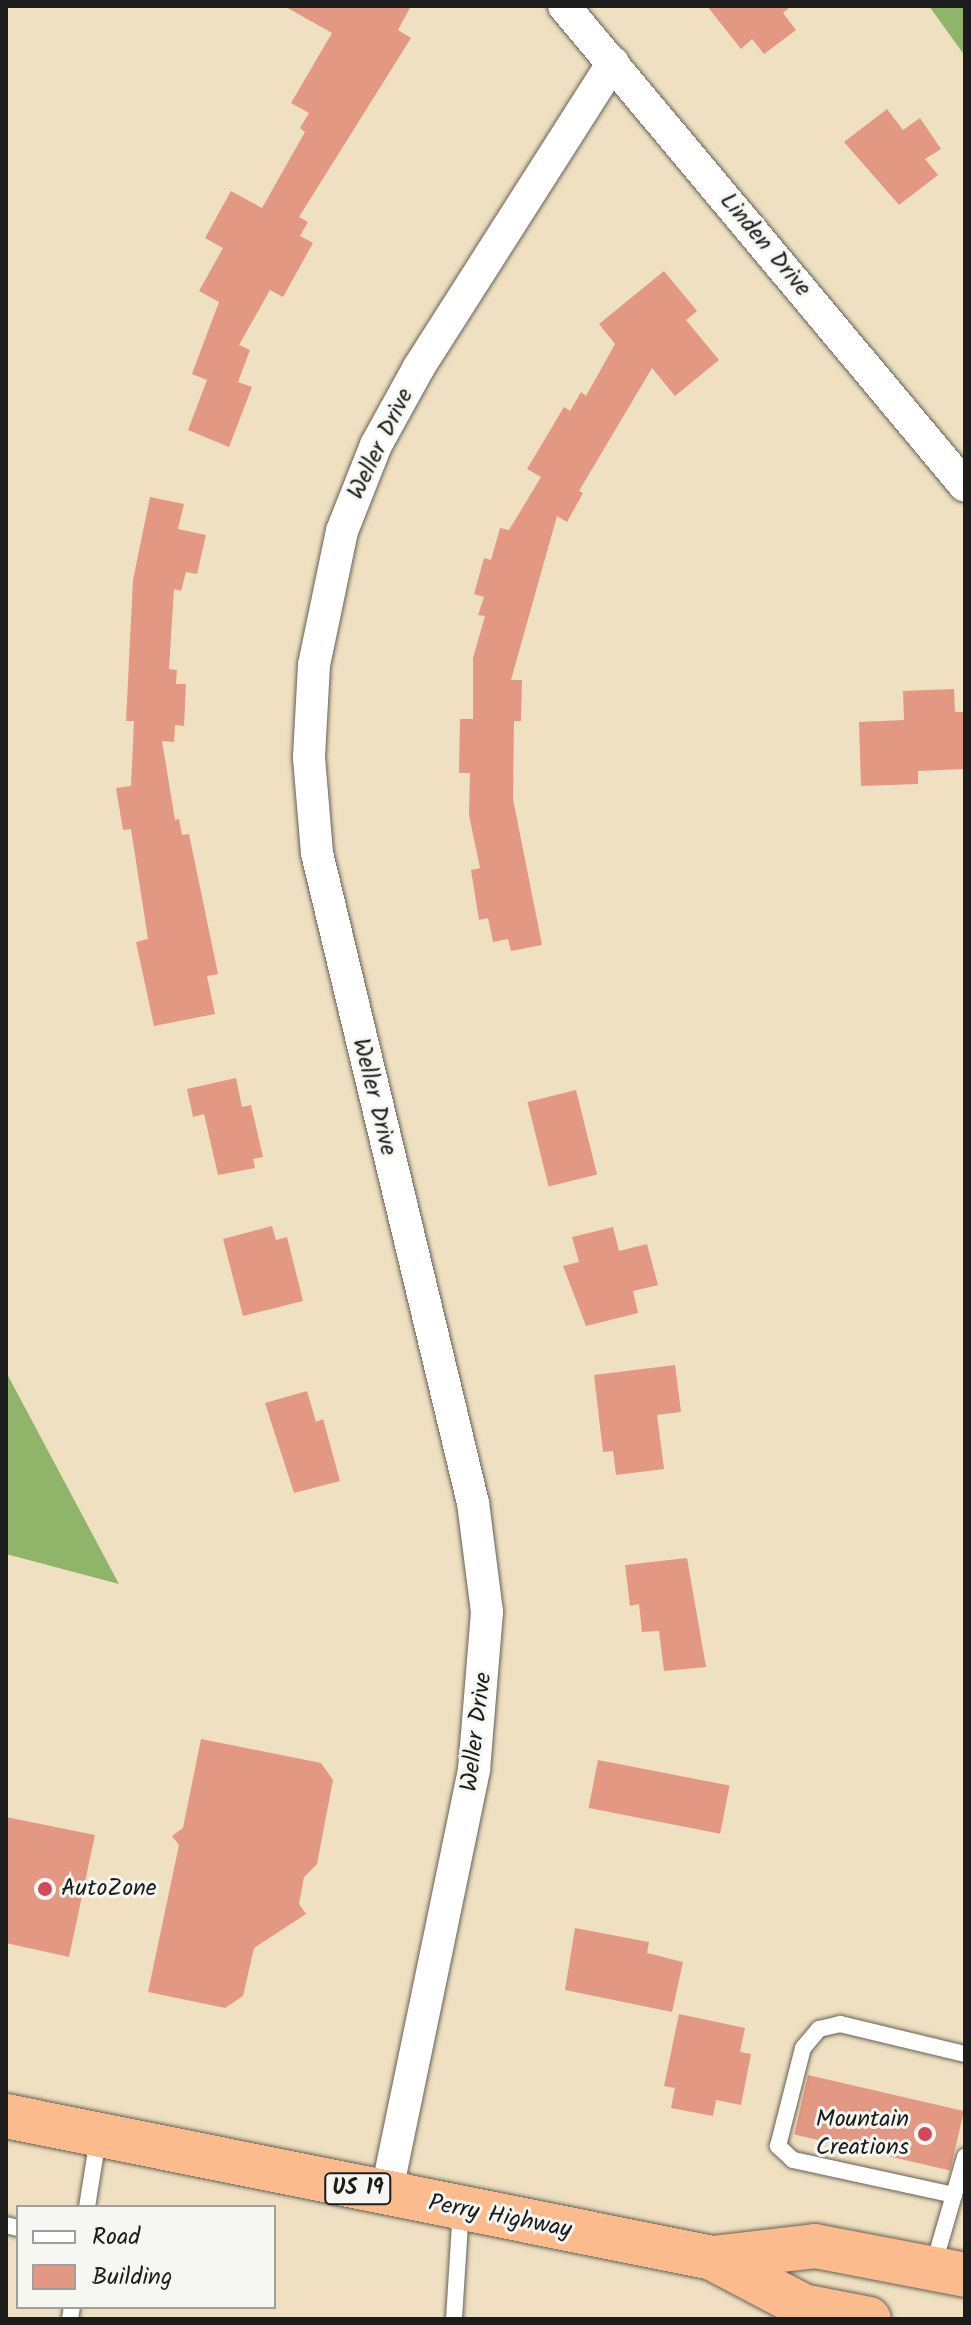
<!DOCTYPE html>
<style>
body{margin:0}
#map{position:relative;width:971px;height:2325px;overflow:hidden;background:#f0e0c2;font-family:Kalam,sans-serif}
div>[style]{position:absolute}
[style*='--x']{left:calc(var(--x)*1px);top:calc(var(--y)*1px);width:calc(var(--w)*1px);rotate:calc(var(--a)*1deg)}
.forest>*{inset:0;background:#90b56a}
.building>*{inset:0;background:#e29882;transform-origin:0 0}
.roads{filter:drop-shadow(0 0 2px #666156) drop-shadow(0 0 2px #666156)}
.lane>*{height:16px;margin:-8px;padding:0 8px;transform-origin:8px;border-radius:8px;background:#fff}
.street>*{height:32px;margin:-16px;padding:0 16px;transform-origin:16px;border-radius:16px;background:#fff}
.highway>*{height:44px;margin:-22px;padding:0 22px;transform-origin:22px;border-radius:22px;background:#fbbb8d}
.dots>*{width:22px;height:22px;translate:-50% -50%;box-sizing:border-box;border:4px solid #f6f6f2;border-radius:50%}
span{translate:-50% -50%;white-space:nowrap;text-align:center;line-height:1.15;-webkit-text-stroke:6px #f6f6f2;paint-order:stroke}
.shield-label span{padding:2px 6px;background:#f6f6f2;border:2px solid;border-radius:6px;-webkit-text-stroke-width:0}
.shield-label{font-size:22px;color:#1c1c1c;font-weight:700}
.street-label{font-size:24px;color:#1c1c1c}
.poi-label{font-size:24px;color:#1c1c1c}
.left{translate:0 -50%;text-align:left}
.right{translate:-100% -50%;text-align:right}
.frame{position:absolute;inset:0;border:8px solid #1c1c1c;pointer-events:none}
.legend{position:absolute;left:16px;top:2205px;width:260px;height:104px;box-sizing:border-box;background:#f6f6f2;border:2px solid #9f9f9c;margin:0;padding:10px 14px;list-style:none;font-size:24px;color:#1c1c1c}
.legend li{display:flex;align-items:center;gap:16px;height:40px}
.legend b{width:40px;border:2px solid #9f9f9c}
</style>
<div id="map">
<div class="forest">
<i style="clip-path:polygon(929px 6px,965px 6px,965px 56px)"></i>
<i style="clip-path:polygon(6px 1372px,119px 1584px,6px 1554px)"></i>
</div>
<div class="building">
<i style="clip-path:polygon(284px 6px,411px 6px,398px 30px,411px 38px,299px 217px,308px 222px,300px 236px,313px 243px,283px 297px,270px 290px,239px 345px,250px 350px,238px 382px,252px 387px,229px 447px,188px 430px,207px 380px,192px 374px,219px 302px,199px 291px,223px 248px,205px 238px,231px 191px,262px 208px,305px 132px,300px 128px,309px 113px,291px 103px,332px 33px)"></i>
<i style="clip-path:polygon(707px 6px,791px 6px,783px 13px,796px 30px,764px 54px,752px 39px,741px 49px)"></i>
<i style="clip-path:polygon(887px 109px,903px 130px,920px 118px,941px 149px,925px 159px,938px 175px,899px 205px,844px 142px)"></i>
<i style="clip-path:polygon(664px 271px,697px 311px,686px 320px,719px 360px,675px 396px,652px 368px,579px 491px,583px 493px,567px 522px,557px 516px,511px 680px,522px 680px,521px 721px,514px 721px,513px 799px,542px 945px,511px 951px,508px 939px,493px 942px,488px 918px,479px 920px,471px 870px,480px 868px,469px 815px,470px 773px,459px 773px,460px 719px,473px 719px,473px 658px,485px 616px,478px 615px,484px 597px,474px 594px,484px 558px,491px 560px,500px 528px,509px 530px,541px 477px,527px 469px,564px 407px,570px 411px,581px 392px,586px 396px,615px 344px,599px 324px)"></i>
<i style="clip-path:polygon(150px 497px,184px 504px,178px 529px,206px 535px,197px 574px,186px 572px,181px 591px,174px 589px,169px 669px,177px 670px,176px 684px,186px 684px,184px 726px,175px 725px,174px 742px,162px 741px,175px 820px,179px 819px,182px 835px,189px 834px,218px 974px,207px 976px,215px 1014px,154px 1026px,136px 942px,148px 939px,131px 829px,123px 830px,116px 788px,131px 786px,134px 721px,126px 721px,133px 580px)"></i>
<i style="clip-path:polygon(954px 689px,955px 712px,965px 712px,965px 769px,918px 771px,918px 784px,861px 786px,859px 722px,904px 720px,903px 691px)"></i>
<i style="clip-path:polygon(236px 1078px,242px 1107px,251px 1105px,263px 1157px,253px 1159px,255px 1168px,218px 1175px,204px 1114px,193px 1117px,187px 1089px)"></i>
<i style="left:576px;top:1090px;width:87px;height:50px;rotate:76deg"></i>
<i style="clip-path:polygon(272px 1226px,276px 1240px,287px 1237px,303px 1301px,243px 1316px,223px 1239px)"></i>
<i style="clip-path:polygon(613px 1227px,619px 1251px,647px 1244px,658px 1285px,633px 1291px,638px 1313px,586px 1326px,563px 1266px,579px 1262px,572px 1237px)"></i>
<i style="clip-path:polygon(675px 1365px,681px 1412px,657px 1415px,664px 1469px,616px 1475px,613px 1451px,603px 1452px,594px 1375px)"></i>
<i style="clip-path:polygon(307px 1391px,316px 1422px,323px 1419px,340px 1481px,294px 1493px,265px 1403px)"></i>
<i style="clip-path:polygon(687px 1558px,706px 1667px,664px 1671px,659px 1631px,642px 1632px,639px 1604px,630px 1606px,625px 1565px)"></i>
<i style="clip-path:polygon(201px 1739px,321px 1763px,333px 1780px,317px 1864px,304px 1877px,299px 1904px,306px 1914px,254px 1948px,243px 1996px,225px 2008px,148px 1992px,179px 1845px,172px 1836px,183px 1828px)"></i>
<i style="left:598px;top:1760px;width:134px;height:49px;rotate:11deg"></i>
<i style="clip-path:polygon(6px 1817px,95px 1835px,69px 1957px,6px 1943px)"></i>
<i style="clip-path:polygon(575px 1928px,649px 1942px,647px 1953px,683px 1962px,672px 2012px,565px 1990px)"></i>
<i style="clip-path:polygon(679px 2014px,745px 2028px,740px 2052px,751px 2054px,741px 2105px,716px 2100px,713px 2116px,671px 2108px,675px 2088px,664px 2086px)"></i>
<i style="left:808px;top:2075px;width:160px;height:61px;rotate:13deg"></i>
</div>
<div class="roads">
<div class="lane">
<i style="--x:954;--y:2195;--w:165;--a:-167.7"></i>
<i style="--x:793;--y:2160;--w:21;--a:-137"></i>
<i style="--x:778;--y:2146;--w:101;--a:-75.7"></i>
<i style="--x:803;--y:2048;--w:25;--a:-50"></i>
<i style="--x:819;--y:2029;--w:22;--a:-13"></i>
<i style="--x:840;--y:2024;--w:129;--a:13.5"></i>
<i style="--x:87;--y:2207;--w:70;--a:-80.9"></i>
<i style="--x:6;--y:2225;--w:12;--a:14"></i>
<i style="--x:933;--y:2267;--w:115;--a:-73.8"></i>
<i style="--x:70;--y:2319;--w:12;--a:-81"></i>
<i style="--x:454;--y:2319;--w:110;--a:-86.4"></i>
</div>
<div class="street">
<i style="--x:564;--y:6;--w:625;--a:50.12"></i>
<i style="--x:386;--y:2195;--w:434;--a:-78.3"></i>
<i style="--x:474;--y:1770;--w:159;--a:-85.3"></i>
<i style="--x:487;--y:1612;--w:110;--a:-97.3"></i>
<i style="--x:473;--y:1503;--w:668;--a:-103.5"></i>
<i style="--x:317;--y:853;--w:96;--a:-94.8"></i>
<i style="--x:309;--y:757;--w:92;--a:-86.9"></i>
<i style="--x:314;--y:665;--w:137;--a:-78.2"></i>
<i style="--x:342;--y:531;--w:92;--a:-68.4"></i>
<i style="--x:376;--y:445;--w:89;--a:-61.1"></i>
<i style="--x:419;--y:367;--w:361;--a:-57.5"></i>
</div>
<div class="highway">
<i style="--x:6;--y:2116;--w:720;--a:11.37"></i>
<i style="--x:712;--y:2258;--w:103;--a:27.8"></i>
<i style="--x:803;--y:2306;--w:67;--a:11.1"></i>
<i style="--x:712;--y:2258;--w:104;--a:-6.6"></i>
<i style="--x:815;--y:2246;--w:153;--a:10.9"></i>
</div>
</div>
<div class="dots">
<i style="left:45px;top:1889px;background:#d1495b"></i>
<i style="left:925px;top:2134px;background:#d1495b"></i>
</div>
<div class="shield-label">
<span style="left:358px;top:2189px">US 19</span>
</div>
<div class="street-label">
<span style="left:765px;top:245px;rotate:50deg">Linden Drive</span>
<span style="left:381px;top:444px;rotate:-64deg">Weller Drive</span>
<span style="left:374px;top:1097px;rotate:76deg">Weller Drive</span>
<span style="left:477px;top:1732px;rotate:-83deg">Weller Drive</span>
<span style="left:500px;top:2217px;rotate:11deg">Perry Highway</span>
</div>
<div class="poi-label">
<span class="left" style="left:61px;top:1889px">AutoZone</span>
<span class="right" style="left:909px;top:2134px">Mountain<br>Creations</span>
</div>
<div class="frame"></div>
<ul class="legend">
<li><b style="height:10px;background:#fff"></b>Road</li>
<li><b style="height:22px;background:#e29882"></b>Building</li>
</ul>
</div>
